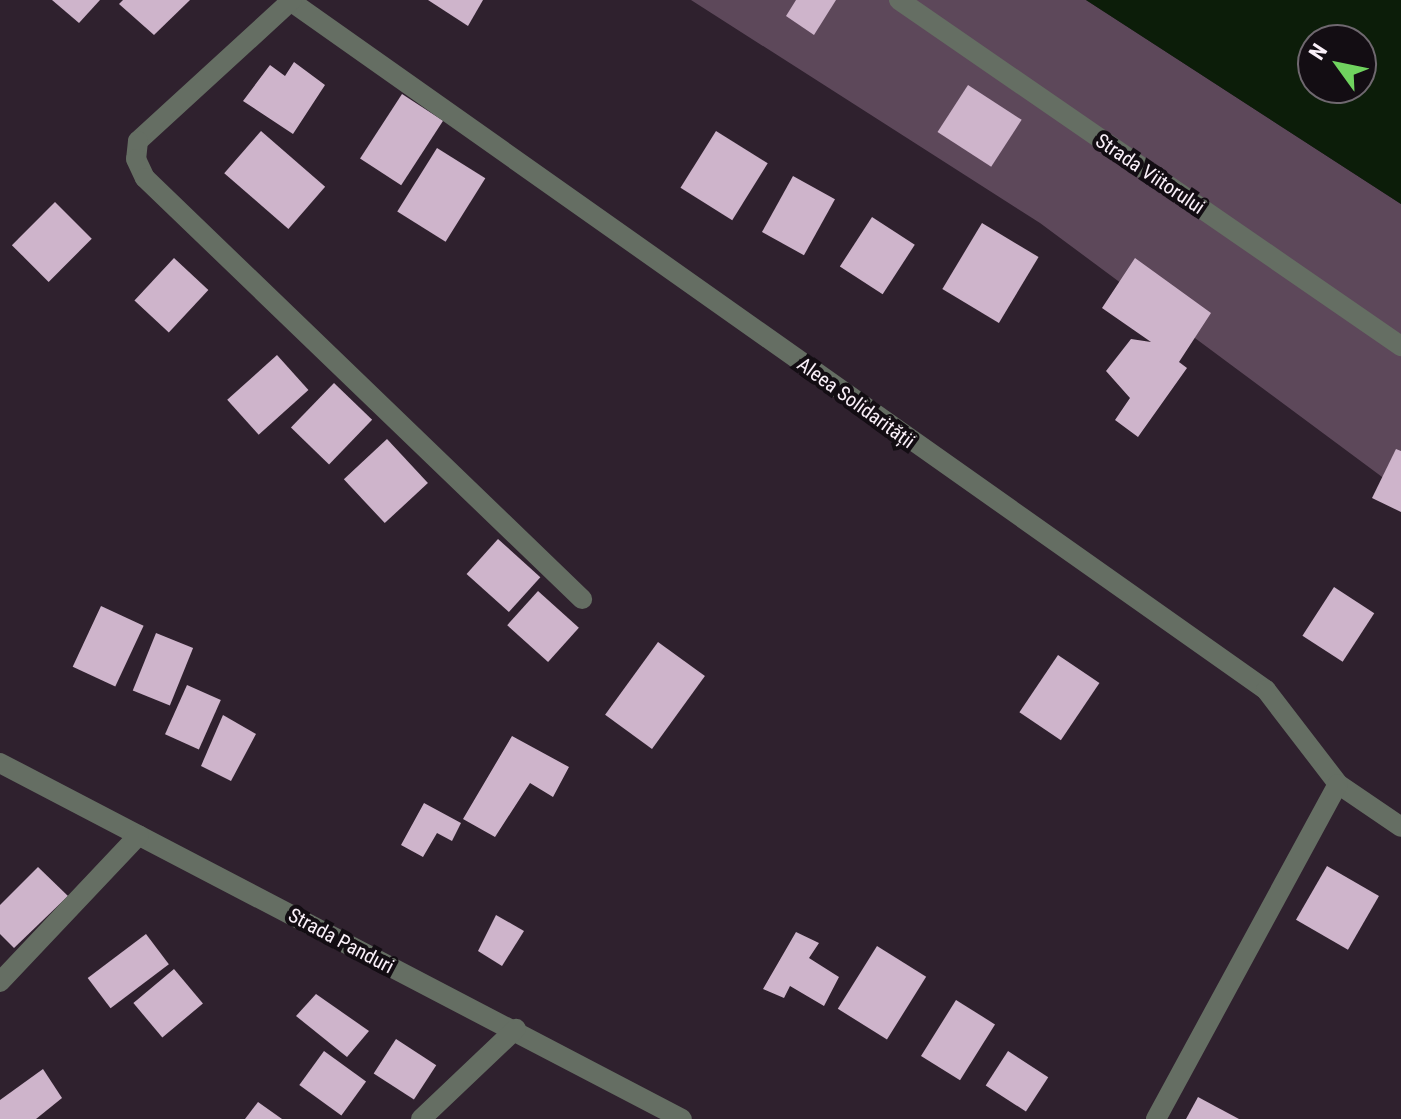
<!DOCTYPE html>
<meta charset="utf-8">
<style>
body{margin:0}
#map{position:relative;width:1401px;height:1119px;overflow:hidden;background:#2f212e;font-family:"Roboto Condensed",sans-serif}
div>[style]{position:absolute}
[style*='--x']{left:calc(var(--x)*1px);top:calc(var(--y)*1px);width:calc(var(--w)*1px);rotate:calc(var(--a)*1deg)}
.green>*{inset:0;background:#5d485a}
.water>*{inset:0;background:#0c1d09}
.building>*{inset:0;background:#ceb4cb;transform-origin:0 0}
.minor>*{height:20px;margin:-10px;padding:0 10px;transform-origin:10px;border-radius:10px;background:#656e63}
span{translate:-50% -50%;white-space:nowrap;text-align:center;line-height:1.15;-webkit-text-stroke:8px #130d13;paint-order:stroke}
.street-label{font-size:20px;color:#faf0f9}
.north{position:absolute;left:1297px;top:24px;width:80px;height:80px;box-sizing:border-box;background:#130d13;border:2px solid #6f686f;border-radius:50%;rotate:303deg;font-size:22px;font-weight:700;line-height:32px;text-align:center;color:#faf0f9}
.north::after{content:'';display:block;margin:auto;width:28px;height:36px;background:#70d35f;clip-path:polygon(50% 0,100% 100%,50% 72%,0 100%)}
</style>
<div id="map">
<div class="green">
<i style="clip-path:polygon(691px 0,1086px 0,1401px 204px,1401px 491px,1040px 223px)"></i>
</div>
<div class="water">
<i style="clip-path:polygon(evenodd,1086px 0,1401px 0,1401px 204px,1086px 0,1313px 40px,1361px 40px,1361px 88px,1313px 88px,1313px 40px)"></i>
</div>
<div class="building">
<i style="clip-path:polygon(52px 0,100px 0,79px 23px)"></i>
<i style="clip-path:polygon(123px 0,190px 0,154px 35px,119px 4px)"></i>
<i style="clip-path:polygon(428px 0,483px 0,468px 26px)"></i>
<i style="clip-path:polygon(796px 0,836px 0,814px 35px,786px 16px)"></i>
<i style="clip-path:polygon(294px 62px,325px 85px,293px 134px,243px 101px,270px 65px,285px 76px)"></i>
<i style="left:968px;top:85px;width:64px;height:56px;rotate:33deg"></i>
<i style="left:402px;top:94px;width:49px;height:77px;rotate:33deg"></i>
<i style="left:261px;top:131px;width:85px;height:56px;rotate:41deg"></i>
<i style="left:716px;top:131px;width:61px;height:67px;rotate:32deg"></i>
<i style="left:437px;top:148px;width:57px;height:75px;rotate:32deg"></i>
<i style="left:793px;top:176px;width:48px;height:64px;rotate:29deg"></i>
<i style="left:55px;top:202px;width:52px;height:61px;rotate:45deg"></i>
<i style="left:872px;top:217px;width:51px;height:59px;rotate:33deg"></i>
<i style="left:982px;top:223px;width:66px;height:77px;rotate:31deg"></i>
<i style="left:174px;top:258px;width:47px;height:58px;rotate:43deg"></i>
<i style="clip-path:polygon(1135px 258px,1211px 313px,1179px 362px,1187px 368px,1138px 437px,1115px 420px,1130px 398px,1106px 371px,1131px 339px,1151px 342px,1102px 308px)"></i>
<i style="left:277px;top:355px;width:47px;height:67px;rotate:48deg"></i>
<i style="left:334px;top:383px;width:53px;height:62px;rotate:44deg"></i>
<i style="left:387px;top:439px;width:60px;height:59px;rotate:47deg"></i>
<i style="clip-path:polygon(1396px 449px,1401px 451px,1401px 512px,1372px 498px)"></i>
<i style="left:498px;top:539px;width:57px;height:47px;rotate:42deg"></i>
<i style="left:1334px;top:587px;width:48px;height:58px;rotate:33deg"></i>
<i style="left:538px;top:591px;width:55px;height:46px;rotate:42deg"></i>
<i style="left:101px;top:606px;width:47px;height:67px;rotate:25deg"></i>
<i style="left:156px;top:633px;width:40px;height:62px;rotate:22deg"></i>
<i style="left:658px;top:642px;width:58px;height:90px;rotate:36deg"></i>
<i style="left:1058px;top:655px;width:50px;height:69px;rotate:34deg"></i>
<i style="left:187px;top:685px;width:37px;height:54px;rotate:24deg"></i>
<i style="clip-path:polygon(223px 715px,256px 734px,231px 781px,201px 766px)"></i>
<i style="clip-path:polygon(512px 736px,569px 767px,553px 797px,530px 783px,495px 837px,463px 819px)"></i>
<i style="clip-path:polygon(424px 803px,461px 823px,452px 841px,437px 833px,423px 857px,401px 845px)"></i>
<i style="left:1327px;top:866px;width:60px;height:62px;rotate:30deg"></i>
<i style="clip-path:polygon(38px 867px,68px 896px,14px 948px,0 934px,0 905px)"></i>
<i style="clip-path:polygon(496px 915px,524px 931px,502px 966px,478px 951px)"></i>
<i style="clip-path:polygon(796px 932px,819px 943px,809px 958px,839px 977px,824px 1006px,790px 986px,784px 998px,763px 989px)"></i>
<i style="left:146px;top:934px;width:38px;height:73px;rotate:53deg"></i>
<i style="left:877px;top:946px;width:58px;height:74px;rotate:32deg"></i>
<i style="left:174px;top:969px;width:45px;height:53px;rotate:50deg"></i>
<i style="clip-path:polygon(316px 994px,369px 1031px,347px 1057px,296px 1016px)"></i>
<i style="left:956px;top:1000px;width:46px;height:66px;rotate:32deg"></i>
<i style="left:396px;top:1039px;width:48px;height:41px;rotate:33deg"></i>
<i style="left:324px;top:1051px;width:52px;height:42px;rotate:36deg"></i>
<i style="left:1008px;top:1051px;width:48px;height:41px;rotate:33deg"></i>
<i style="clip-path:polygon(43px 1069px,62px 1098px,36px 1119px,0 1119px,0 1100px)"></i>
<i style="clip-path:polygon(1198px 1097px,1239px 1119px,1186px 1119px)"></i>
<i style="clip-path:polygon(258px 1102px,282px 1119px,245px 1119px)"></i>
</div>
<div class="minor">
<i style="--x:289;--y:0;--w:1196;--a:35.23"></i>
<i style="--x:1266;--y:690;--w:118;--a:52.5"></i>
<i style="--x:1338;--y:784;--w:76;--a:34.3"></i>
<i style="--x:292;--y:0;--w:209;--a:137.5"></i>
<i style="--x:138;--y:141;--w:18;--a:96"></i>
<i style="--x:136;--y:159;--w:21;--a:65"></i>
<i style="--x:145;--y:178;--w:607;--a:43.93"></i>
<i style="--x:899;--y:0;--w:610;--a:34.58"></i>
<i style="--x:0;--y:763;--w:769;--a:27.56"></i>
<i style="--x:0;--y:982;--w:202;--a:-46.6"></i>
<i style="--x:421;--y:1119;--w:131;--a:-43.5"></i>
<i style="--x:1156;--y:1119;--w:381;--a:-61.5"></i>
</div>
<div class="street-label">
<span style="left:1150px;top:174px;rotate:34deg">Strada Viitorului</span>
<span style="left:856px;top:403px;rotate:36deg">Aleea Solidarității</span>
<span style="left:341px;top:941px;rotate:28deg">Strada Panduri</span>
</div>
<div class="north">N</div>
</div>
